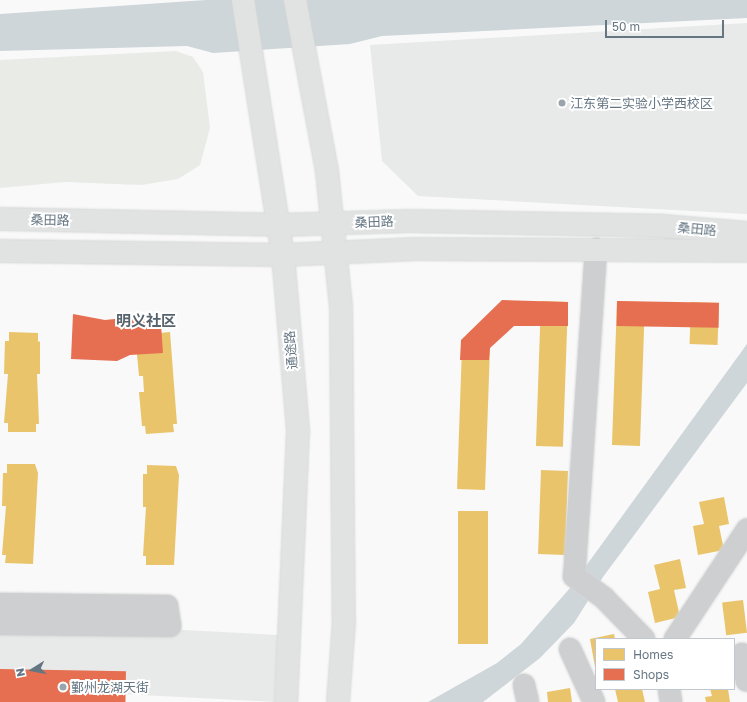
<!DOCTYPE html>
<meta charset="utf-8">
<style>
body{margin:0}
#map{position:relative;width:747px;height:702px;overflow:hidden;background:#f9f9f9;font-family:"Golos Text","Noto Sans SC",sans-serif}
div>[style]{position:absolute}
[style*='--x']{left:calc(var(--x)*1px);top:calc(var(--y)*1px);width:calc(var(--w)*1px);rotate:calc(var(--a)*1deg)}
.built>*{inset:0;background:#e8e9e9;transform-origin:0 0}
.green>*{inset:0;background:#e8ebe6}
.water>*{inset:0;background:#ced6d9}
.homes>*{inset:0;background:#e9c46a;transform-origin:0 0}
.shops>*{inset:0;background:#e76f51;transform-origin:0 0}
.roads{filter:drop-shadow(0 0 1px #d5d6d7) drop-shadow(0 0 1px #d5d6d7)}
.minor>*{height:22px;margin:-11px;padding:0 11px;transform-origin:11px;border-radius:11px;background:#cecfd0}
.major>*{height:22px;margin:-11px;padding:0 11px;transform-origin:11px;border-radius:11px;background:#e1e2e2}
.dots>*{width:11px;height:11px;translate:-50% -50%;box-sizing:border-box;border:2px solid #fff;border-radius:50%}
span{translate:-50% -50%;white-space:nowrap;text-align:center;line-height:1.15;-webkit-text-stroke:4px #fff;paint-order:stroke}
.poi-label{font-size:13px;color:#657683}
.left{translate:0 -50%;text-align:left}
.street-label{font-size:13px;color:#657683}
.quarter-label{font-size:15px;color:#57646e;font-weight:700}
.legend{position:absolute;left:595px;top:638px;width:140px;height:52px;box-sizing:border-box;background:#fff;border:1px solid #c1c8cd;margin:0;padding:5px 7px;list-style:none;font-size:12px;color:#657683}
.legend li{display:flex;align-items:center;gap:8px;height:20px}
.legend b{width:20px;border:1px solid #c1c8cd}
.north{position:absolute;left:12px;top:650px;width:40px;height:40px;-webkit-text-stroke:3px #fff;paint-order:stroke;rotate:259deg;font-size:11px;font-weight:700;line-height:16px;text-align:center;color:#657683}
.north::after{content:'';display:block;margin:auto;width:14px;height:18px;background:#657683;clip-path:polygon(50% 0,100% 100%,50% 72%,0 100%)}
.scale{position:absolute;left:605px;top:20px;width:119px;height:18px;box-sizing:border-box;border:2px solid #657683;border-top:0;padding-left:5px;font-size:12px;line-height:14px;white-space:nowrap;color:#657683;-webkit-text-stroke:3px #fff;paint-order:stroke}
</style>
<div id="map">
<div class="built">
<i style="clip-path:polygon(747px 23px,747px 214px,418px 196px,382px 161px,370px 45px)"></i>
<i style="left:278px;top:635px;width:67px;height:278px;rotate:93deg"></i>
</div>
<div class="green">
<i style="clip-path:polygon(176px 51px,193px 57px,203px 72px,210px 128px,200px 165px,178px 179px,141px 185px,65px 182px,0 188px,0 60px)"></i>
</div>
<div class="water">
<i style="clip-path:polygon(206px 0,747px 0,747px 18px,382px 36px,350px 44px,213px 53px,187px 46px,0 51px,0 14px)"></i>
<i style="clip-path:polygon(747px 344px,747px 383px,603px 577px,574px 623px,540px 658px,483px 702px,428px 702px,497px 663px,521px 644px,570px 588px)"></i>
</div>
<div class="homes">
<i style="left:541px;top:301px;width:27px;height:145px;rotate:2deg"></i>
<i style="left:617px;top:301px;width:28px;height:144px;rotate:2deg"></i>
<i style="left:691px;top:302px;width:28px;height:42px;rotate:2deg"></i>
<i style="clip-path:polygon(9px 332px,38px 333px,38px 342px,40px 341px,40px 374px,37px 374px,39px 424px,36px 424px,36px 432px,8px 432px,8px 423px,4px 423px,8px 374px,4px 374px,5px 341px,9px 341px)"></i>
<i style="clip-path:polygon(170px 332px,177px 424px,173px 424px,174px 432px,146px 434px,145px 426px,142px 426px,139px 392px,144px 392px,143px 376px,139px 376px,136px 344px,141px 343px,140px 335px)"></i>
<i style="left:462px;top:347px;width:28px;height:142px;rotate:2deg"></i>
<i style="clip-path:polygon(7px 464px,35px 464px,38px 473px,33px 564px,5px 563px,6px 555px,2px 555px,6px 506px,2px 506px,3px 473px,7px 473px)"></i>
<i style="clip-path:polygon(147px 465px,176px 466px,179px 475px,174px 565px,146px 565px,146px 556px,143px 556px,146px 507px,143px 507px,143px 474px,147px 474px)"></i>
<i style="left:541px;top:470px;width:27px;height:84px;rotate:2deg"></i>
<i style="clip-path:polygon(724px 497px,729px 524px,719px 526px,724px 550px,698px 555px,693px 526px,704px 524px,699px 502px)"></i>
<i style="left:458px;top:511px;width:30px;height:133px"></i>
<i style="clip-path:polygon(680px 559px,686px 588px,674px 590px,680px 617px,655px 623px,648px 592px,660px 589px,654px 565px)"></i>
<i style="left:743px;top:600px;width:33px;height:21px;rotate:83deg"></i>
<i style="clip-path:polygon(614px 634px,615px 639px,596px 639px,595px 667px,590px 639px)"></i>
<i style="clip-path:polygon(570px 688px,572px 702px,548px 702px,547px 692px)"></i>
<i style="clip-path:polygon(615px 689px,642px 689px,645px 702px,618px 702px)"></i>
<i style="clip-path:polygon(710px 689px,728px 689px,730px 702px,706px 702px,705px 697px,712px 696px)"></i>
</div>
<div class="shops">
<i style="clip-path:polygon(502px 300px,568px 302px,568px 326px,514px 326px,490px 348px,489px 360px,460px 360px,461px 340px)"></i>
<i style="left:617px;top:301px;width:102px;height:25px;rotate:1deg"></i>
<i style="clip-path:polygon(73px 314px,105px 320px,152px 315px,161px 324px,163px 353px,130px 355px,117px 361px,71px 359px)"></i>
<i style="left:0;top:669px;width:126px;height:33px;rotate:1deg"></i>
</div>
<div class="roads">
<div class="minor">
<i style="--x:596;--y:249;--w:328;--a:93.8"></i>
<i style="--x:574;--y:576;--w:37;--a:36"></i>
<i style="--x:604;--y:598;--w:57;--a:45.7"></i>
<i style="--x:0;--y:604;--w:167;--a:0.7"></i>
<i style="--x:167;--y:606;--w:20;--a:81"></i>
<i style="--x:170;--y:626;--w:170;--a:-179.3"></i>
<i style="--x:675;--y:639;--w:131;--a:-56.6"></i>
<i style="--x:570;--y:649;--w:58;--a:65.6"></i>
<i style="--x:742;--y:654;--w:27;--a:80"></i>
<i style="--x:524;--y:685;--w:17;--a:77"></i>
<i style="--x:669;--y:689;--w:13;--a:81"></i>
</div>
<div class="major">
<i style="--x:243;--y:0;--w:258;--a:81.1"></i>
<i style="--x:283;--y:255;--w:177;--a:85.1"></i>
<i style="--x:298;--y:431;--w:271;--a:92.5"></i>
<i style="--x:295;--y:0;--w:174;--a:79.4"></i>
<i style="--x:327;--y:171;--w:136;--a:84.1"></i>
<i style="--x:341;--y:306;--w:315;--a:89.5"></i>
<i style="--x:344;--y:621;--w:81;--a:94.2"></i>
<i style="--x:0;--y:219;--w:279;--a:1.2"></i>
<i style="--x:279;--y:225;--w:131;--a:-1.7"></i>
<i style="--x:410;--y:221;--w:253;--a:1.1"></i>
<i style="--x:663;--y:226;--w:84;--a:4.8"></i>
<i style="--x:0;--y:251;--w:283;--a:0.8"></i>
<i style="--x:283;--y:255;--w:133;--a:-2.6"></i>
<i style="--x:416;--y:249;--w:331;--a:0.3"></i>
</div>
</div>
<div class="dots">
<i style="left:562px;top:103px;background:#99a4ac"></i>
<i style="left:63px;top:687px;background:#99a4ac"></i>
</div>
<div class="poi-label">
<span class="left" style="left:570px;top:103px">江东第二实验小学西校区</span>
<span class="left" style="left:71px;top:687px">鄞州龙湖天街</span>
</div>
<div class="street-label">
<span style="left:50px;top:220px;rotate:1deg">桑田路</span>
<span style="left:374px;top:222px;rotate:-2deg">桑田路</span>
<span style="left:697px;top:229px;rotate:5deg">桑田路</span>
<span style="left:291px;top:350px;rotate:-95deg">通途路</span>
</div>
<div class="quarter-label">
<span style="left:146px;top:321px">明义社区</span>
</div>
<ul class="legend">
<li><b style="height:11px;background:#e9c46a"></b>Homes</li>
<li><b style="height:11px;background:#e76f51"></b>Shops</li>
</ul>
<div class="north">N</div>
<div class="scale">50 m</div>
</div>
